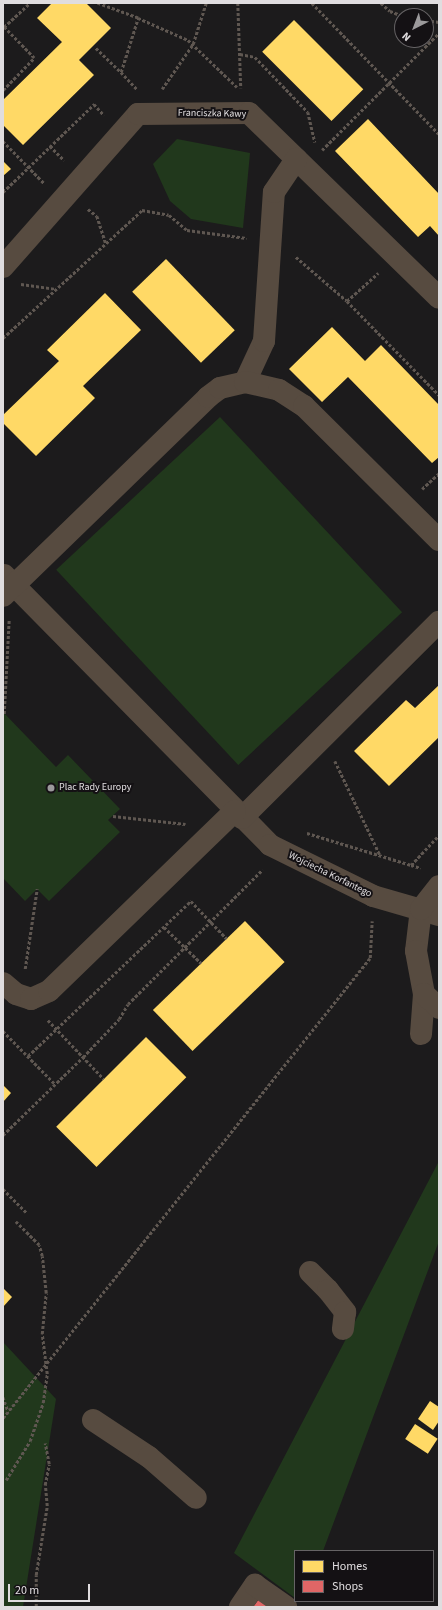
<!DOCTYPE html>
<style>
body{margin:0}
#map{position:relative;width:442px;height:1610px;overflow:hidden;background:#1c1b1c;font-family:"Source Sans 3",sans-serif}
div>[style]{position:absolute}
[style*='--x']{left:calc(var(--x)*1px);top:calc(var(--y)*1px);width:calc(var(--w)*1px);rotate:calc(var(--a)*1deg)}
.green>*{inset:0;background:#21381c;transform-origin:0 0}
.homes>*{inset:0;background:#ffd966;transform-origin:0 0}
.shops>*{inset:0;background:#e06666}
.path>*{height:2.5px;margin-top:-1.25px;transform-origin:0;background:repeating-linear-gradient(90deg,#5f5751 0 3px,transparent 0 5px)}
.minor>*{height:22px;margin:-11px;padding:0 11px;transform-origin:11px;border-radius:11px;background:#574b40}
.dots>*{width:11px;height:11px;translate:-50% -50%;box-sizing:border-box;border:2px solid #141114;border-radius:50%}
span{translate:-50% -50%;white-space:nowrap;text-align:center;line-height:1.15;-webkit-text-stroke:4px #141114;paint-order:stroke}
.street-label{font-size:10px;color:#e0dddf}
.poi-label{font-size:10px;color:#e0dddf}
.left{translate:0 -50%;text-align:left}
.frame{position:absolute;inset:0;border:4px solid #e0dddf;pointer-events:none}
.legend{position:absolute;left:294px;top:1550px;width:140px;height:52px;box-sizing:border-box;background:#141114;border:1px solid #666365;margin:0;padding:5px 7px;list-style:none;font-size:12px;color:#e0dddf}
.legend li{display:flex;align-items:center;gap:8px;height:20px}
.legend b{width:20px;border:1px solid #666365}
.north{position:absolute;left:394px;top:8px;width:40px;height:40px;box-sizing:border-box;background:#141114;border:1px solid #666365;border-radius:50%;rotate:222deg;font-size:11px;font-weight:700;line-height:16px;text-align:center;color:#e0dddf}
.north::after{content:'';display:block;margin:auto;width:14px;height:18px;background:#9b999b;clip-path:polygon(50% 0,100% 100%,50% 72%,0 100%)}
.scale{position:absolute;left:8px;top:1584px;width:82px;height:18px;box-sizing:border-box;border:2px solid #e0dddf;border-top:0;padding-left:5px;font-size:12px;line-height:14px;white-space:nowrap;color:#e0dddf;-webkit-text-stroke:3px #141114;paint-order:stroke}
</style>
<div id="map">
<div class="green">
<i style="clip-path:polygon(177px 139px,250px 153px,243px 228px,191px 219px,170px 201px,153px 164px)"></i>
<i style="left:220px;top:417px;width:267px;height:224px;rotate:47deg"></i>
<i style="clip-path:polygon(3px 712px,56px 767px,68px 755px,120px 809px,108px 820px,120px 832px,49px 901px,37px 889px,25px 901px,3px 878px)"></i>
<i style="clip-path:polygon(439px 1161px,439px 1241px,323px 1551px,295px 1551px,295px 1598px,234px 1553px)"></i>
<i style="clip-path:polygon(3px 1342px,56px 1399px,23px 1607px,3px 1607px)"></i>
</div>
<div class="homes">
<i style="clip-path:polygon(52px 3px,86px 3px,111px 28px,79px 60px,94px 75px,23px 145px,3px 125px,3px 100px,62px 42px,37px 18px)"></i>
<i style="left:294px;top:20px;width:98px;height:45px;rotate:45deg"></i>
<i style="clip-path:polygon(368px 119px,439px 194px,439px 236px,430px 226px,418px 237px,335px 151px)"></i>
<i style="clip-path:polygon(3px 161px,11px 169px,3px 176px)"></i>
<i style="left:166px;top:259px;width:99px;height:47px;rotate:46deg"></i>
<i style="clip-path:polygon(105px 293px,141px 330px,83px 386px,95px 398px,36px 456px,3px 423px,3px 415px,59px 361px,47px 350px)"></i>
<i style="clip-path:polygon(332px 327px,365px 361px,381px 345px,439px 405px,439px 457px,432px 463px,348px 377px,322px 402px,289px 369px)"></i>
<i style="clip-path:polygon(439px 685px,439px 737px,389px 786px,354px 751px,406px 700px,415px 708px)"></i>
<i style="left:245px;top:921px;width:57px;height:128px;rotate:46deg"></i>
<i style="left:146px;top:1037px;width:57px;height:127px;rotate:45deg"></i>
<i style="clip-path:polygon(3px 1085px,11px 1093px,3px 1102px)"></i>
<i style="clip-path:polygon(3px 1288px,12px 1297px,3px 1307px)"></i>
<i style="clip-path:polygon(430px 1401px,439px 1407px,439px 1421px,433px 1430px,418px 1419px)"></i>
<i style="left:415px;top:1424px;width:27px;height:18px;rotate:33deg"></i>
</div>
<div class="shops">
<i style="clip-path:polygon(259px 1599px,270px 1607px,253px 1607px)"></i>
</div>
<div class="path">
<i style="--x:238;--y:3;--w:85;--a:88"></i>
<i style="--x:312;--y:3;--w:182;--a:45.9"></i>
<i style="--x:381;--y:3;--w:12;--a:42"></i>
<i style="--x:390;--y:11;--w:14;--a:21"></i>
<i style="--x:138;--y:18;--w:55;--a:23.7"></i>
<i style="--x:188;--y:40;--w:68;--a:43.8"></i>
<i style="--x:426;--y:20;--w:13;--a:9"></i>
<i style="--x:4;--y:27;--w:35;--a:-43"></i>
<i style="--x:96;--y:48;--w:35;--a:44"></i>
<i style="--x:121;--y:72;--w:57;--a:-72.5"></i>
<i style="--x:138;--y:18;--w:44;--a:-159.9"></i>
<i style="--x:240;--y:54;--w:15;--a:11"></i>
<i style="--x:255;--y:57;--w:76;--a:46.1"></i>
<i style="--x:308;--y:112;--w:31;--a:77"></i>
<i style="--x:121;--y:72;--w:23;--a:47"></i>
<i style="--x:162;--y:89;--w:55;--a:-55.4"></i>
<i style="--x:193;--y:44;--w:43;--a:-72.4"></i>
<i style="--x:3;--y:90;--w:45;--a:-45.9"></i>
<i style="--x:34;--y:58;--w:43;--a:-134.1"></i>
<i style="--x:3;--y:141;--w:59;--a:45.7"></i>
<i style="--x:50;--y:146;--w:20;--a:45"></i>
<i style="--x:322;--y:150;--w:165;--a:-45"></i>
<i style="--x:3;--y:192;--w:127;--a:-44"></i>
<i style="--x:94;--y:104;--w:15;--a:48"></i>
<i style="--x:88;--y:209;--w:11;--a:38"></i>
<i style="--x:97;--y:216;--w:28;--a:72"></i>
<i style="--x:296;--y:257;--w:67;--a:40.8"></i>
<i style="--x:347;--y:301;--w:132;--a:45.6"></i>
<i style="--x:21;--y:284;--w:35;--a:8"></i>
<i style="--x:347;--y:301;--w:42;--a:-42.1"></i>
<i style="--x:3;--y:338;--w:189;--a:-42.6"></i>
<i style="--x:142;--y:210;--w:27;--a:10"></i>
<i style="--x:169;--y:215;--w:23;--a:40"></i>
<i style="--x:187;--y:230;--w:60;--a:7.7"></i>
<i style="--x:422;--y:489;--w:23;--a:-43"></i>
<i style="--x:4;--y:714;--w:94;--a:-87"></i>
<i style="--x:335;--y:761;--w:104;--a:64.4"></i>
<i style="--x:113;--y:816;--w:73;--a:6.3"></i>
<i style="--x:307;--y:833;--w:109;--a:17.1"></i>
<i style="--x:411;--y:865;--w:41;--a:-47"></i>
<i style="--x:411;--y:865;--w:10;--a:17"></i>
<i style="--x:164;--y:927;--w:52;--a:44.2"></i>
<i style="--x:25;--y:969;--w:81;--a:-81.5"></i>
<i style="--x:48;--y:1020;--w:81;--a:46.5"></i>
<i style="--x:3;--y:1031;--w:74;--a:45.5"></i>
<i style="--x:28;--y:1056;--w:225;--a:-43.6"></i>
<i style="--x:191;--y:901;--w:52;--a:46.5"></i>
<i style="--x:3;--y:1135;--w:112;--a:-44.3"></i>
<i style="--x:83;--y:1057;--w:52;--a:-46.5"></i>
<i style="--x:119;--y:1019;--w:17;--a:-59"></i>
<i style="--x:128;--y:1004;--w:190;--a:-45"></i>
<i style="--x:3;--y:1189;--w:33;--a:45"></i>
<i style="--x:3;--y:1397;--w:15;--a:70"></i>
<i style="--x:3;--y:1418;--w:588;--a:-51.42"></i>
<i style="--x:370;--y:958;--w:37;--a:-87"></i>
<i style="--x:6;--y:1480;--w:46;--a:-58.4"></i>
<i style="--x:30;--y:1441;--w:40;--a:-71.1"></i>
<i style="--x:43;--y:1403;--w:29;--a:-82"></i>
<i style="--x:47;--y:1374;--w:40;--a:-97.1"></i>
<i style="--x:42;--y:1334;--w:41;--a:-84.4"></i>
<i style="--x:46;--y:1293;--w:37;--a:-96"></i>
<i style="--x:42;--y:1256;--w:11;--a:-105"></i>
<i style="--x:39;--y:1245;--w:33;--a:-135"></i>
<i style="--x:36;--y:1607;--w:32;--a:-90"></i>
<i style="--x:36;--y:1575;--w:70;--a:-80.9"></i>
<i style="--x:47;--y:1506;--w:21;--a:-95"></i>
<i style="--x:45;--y:1485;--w:21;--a:-79"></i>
<i style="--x:49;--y:1464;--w:21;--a:-101"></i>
</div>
<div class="minor">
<i style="--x:3;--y:267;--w:204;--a:-48.6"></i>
<i style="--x:138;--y:114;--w:111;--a:-0.5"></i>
<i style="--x:249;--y:113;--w:265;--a:44.2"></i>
<i style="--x:245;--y:382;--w:45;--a:-65.1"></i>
<i style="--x:264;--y:341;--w:149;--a:-86.2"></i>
<i style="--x:274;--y:192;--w:40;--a:-56"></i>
<i style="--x:4;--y:575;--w:379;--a:45.4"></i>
<i style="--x:270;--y:845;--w:115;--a:26.3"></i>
<i style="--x:373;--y:896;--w:69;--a:16.1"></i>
<i style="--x:3;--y:596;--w:286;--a:-44.1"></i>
<i style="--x:208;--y:397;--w:15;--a:-37"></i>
<i style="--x:220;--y:388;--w:26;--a:-13"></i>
<i style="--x:245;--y:382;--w:35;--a:13"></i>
<i style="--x:279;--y:390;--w:30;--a:33"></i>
<i style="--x:304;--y:406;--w:190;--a:44.8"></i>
<i style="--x:242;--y:818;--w:278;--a:-44.9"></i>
<i style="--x:421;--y:909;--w:42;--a:96.8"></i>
<i style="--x:416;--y:951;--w:44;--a:79.5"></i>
<i style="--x:421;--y:909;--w:29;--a:-52"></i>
<i style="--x:3;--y:983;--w:17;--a:40"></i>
<i style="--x:16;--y:994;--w:16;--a:18"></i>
<i style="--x:31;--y:999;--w:20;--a:-24"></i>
<i style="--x:49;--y:991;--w:259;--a:-44.1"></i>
<i style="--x:421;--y:1034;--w:40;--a:-85.7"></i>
<i style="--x:424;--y:994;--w:21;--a:43"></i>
<i style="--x:310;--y:1272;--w:25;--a:45"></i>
<i style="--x:328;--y:1290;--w:28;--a:52"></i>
<i style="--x:345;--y:1312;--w:17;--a:97"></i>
<i style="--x:93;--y:1420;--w:67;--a:33.5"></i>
<i style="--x:149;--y:1457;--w:62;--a:41.1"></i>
<i style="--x:240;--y:1607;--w:27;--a:-56"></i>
<i style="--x:255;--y:1585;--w:38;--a:35"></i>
</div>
<div class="dots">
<i style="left:51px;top:788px;background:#9b999b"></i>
</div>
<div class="street-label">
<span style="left:212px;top:114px;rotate:1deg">Franciszka Kawy</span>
<span style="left:330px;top:875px;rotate:26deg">Wojciecha Korfantego</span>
</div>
<div class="poi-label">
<span class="left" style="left:59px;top:788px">Plac Rady Europy</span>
</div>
<div class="frame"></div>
<ul class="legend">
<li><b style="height:11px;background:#ffd966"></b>Homes</li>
<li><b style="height:11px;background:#e06666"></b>Shops</li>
</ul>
<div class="north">N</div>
<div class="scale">20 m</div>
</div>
